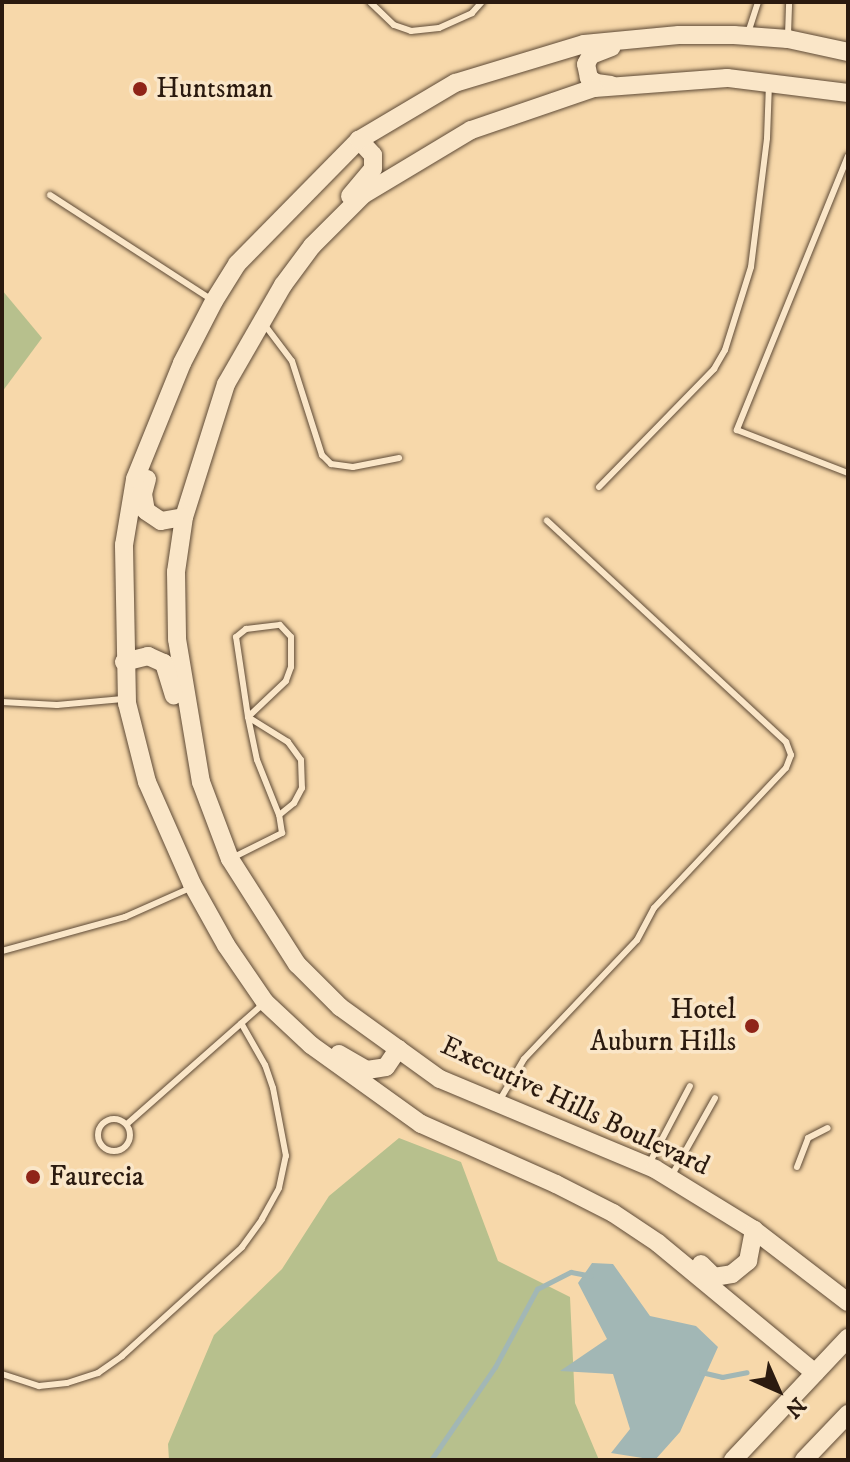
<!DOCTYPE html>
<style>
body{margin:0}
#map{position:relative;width:850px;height:1462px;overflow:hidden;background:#f7d8aa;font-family:"IM FELL DW Pica",serif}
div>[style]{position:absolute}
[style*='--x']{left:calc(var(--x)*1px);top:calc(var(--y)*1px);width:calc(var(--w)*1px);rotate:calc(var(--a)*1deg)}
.green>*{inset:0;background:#b7c08d}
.water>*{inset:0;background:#a2b7b5}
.stream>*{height:5px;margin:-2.5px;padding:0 2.5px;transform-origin:2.5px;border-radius:2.5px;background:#a2b7b5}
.roads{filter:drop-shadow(0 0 2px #5e4a36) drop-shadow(0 0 2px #5e4a36)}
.lane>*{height:6px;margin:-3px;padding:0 3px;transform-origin:3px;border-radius:3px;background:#fae6c8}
.lane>.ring{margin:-3px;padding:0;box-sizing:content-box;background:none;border:6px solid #fae6c8;border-radius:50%}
.secondary>*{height:18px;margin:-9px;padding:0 9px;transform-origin:9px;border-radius:9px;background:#fae6c8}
.dots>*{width:22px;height:22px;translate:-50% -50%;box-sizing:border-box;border:4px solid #fae6c8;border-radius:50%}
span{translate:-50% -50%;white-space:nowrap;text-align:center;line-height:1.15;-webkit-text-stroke:7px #fae6c8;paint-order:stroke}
.poi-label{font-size:28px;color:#2b1a0f}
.left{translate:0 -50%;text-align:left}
.right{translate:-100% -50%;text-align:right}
.street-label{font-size:28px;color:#2b1a0f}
.frame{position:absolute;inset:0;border:4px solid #2b1a0f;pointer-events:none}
.north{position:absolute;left:738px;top:1350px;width:80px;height:80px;-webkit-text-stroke:6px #fae6c8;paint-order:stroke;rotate:135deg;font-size:22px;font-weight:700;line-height:32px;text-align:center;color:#2b1a0f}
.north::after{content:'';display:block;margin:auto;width:28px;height:36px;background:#2b1a0f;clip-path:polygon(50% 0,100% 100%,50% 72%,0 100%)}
</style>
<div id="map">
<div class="green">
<i style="clip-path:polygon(2px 290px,42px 338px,2px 392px)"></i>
<i style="clip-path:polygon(399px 1138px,461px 1162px,498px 1261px,570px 1297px,575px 1403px,599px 1460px,169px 1460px,168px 1444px,214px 1335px,282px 1269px,329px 1196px)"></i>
</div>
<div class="water">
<i style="clip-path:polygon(592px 1263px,613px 1264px,650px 1316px,696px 1326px,718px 1347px,680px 1432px,655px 1460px,611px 1453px,630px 1429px,613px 1374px,560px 1371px,607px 1339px,578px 1283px)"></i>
</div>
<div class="stream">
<i style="--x:701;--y:1372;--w:22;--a:13"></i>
<i style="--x:722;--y:1377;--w:25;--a:-11"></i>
<i style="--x:431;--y:1460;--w:113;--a:-55.5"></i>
<i style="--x:495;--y:1367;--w:89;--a:-61.7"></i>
<i style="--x:537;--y:1289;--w:38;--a:-27"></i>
<i style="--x:571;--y:1272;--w:20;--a:11"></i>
</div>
<div class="roads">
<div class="lane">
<i style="--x:370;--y:2;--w:33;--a:44"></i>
<i style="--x:394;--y:25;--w:18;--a:19"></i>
<i style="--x:411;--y:31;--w:28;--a:-6"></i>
<i style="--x:439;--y:28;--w:36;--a:-24"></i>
<i style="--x:472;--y:13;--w:15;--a:-48"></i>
<i style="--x:748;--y:33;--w:33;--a:-72"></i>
<i style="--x:788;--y:35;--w:33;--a:-88"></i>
<i style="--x:848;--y:156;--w:296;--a:112.1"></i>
<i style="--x:737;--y:430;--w:119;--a:21.2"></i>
<i style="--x:50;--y:195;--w:192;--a:32.9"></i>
<i style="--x:264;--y:324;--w:46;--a:52.9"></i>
<i style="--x:292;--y:361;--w:99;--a:72.3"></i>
<i style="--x:322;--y:455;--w:13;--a:45"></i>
<i style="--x:331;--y:464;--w:22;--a:8"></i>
<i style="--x:353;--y:467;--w:47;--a:-11.1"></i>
<i style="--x:599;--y:487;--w:165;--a:-45.7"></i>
<i style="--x:714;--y:369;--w:22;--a:-60"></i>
<i style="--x:725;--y:350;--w:87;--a:-72.6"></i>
<i style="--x:751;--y:267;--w:130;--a:-82.9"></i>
<i style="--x:767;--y:138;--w:54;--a:-87.9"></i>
<i style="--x:2;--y:702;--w:55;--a:3.1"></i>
<i style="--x:57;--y:705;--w:66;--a:-5.2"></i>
<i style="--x:234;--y:857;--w:54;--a:-26.6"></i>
<i style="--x:282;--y:833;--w:18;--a:-99"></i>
<i style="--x:279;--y:815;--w:59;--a:-111.8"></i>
<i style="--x:257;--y:760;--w:44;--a:-101.8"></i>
<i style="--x:248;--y:717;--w:81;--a:-98.5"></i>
<i style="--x:236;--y:637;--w:13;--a:-39"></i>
<i style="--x:246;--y:629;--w:34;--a:-7"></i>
<i style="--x:280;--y:625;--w:16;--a:47"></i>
<i style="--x:291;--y:637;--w:30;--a:90"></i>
<i style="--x:291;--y:667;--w:15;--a:110"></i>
<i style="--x:286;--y:681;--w:52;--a:136.5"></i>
<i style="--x:248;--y:717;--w:47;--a:32"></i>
<i style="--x:288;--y:742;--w:22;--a:54"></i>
<i style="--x:301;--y:760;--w:28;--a:88"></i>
<i style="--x:302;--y:788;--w:17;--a:118"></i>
<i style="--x:294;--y:803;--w:19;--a:141"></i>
<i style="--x:2;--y:951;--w:128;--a:-15.5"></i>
<i style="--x:125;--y:917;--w:71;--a:-24"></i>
<i style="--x:498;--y:1103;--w:51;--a:-59.4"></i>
<i style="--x:524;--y:1059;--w:164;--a:-46.5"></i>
<i style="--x:637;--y:940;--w:36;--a:-62"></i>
<i style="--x:654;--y:908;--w:192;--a:-46.7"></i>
<i style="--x:786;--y:768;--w:14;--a:-69"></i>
<i style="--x:791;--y:755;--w:14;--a:-111"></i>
<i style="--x:786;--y:742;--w:326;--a:-137.2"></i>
<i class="ring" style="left:98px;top:1119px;width:26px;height:26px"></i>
<i style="--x:127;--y:1124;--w:180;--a:-41.4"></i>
<i style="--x:649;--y:1164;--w:88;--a:-62.3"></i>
<i style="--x:797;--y:1167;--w:31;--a:-69"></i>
<i style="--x:808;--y:1138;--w:22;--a:-27"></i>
<i style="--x:672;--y:1175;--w:88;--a:-60.8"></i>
<i style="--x:2;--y:1374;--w:39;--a:18"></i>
<i style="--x:39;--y:1386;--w:28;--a:-6"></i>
<i style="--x:67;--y:1383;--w:33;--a:-18"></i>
<i style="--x:98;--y:1373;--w:29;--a:-35"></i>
<i style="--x:122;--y:1356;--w:162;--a:-42.2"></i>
<i style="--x:242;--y:1247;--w:34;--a:-54"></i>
<i style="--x:262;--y:1219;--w:35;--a:-61"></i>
<i style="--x:279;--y:1188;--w:33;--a:-78"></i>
<i style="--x:286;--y:1156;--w:69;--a:-100.8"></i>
<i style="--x:273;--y:1088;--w:24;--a:-109"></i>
<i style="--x:265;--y:1065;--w:48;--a:-119.7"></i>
</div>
<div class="secondary">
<i style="--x:611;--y:85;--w:15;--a:-172"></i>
<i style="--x:596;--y:83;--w:9;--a:-144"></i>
<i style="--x:589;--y:78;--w:14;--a:-102"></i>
<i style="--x:586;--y:64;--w:10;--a:-61"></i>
<i style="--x:591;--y:55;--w:22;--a:-21"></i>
<i style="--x:848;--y:93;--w:122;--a:-172.9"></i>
<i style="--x:727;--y:78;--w:133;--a:175.7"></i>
<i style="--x:594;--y:88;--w:130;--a:161.1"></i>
<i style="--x:471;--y:130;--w:126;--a:149"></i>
<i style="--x:363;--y:195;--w:72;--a:135"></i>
<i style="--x:312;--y:246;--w:49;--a:126.6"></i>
<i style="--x:283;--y:285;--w:114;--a:119.9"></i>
<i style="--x:226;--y:384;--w:139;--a:107.5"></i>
<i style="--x:184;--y:517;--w:56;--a:98.3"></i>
<i style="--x:176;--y:572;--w:67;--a:89.1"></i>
<i style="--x:177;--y:639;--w:145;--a:80.5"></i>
<i style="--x:201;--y:782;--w:82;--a:69.4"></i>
<i style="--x:230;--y:859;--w:125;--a:57.5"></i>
<i style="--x:297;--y:964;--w:61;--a:45"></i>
<i style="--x:340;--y:1007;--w:123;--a:35.8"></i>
<i style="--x:440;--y:1079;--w:233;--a:22.7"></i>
<i style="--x:655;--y:1169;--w:116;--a:31.6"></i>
<i style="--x:754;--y:1230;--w:118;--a:37.5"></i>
<i style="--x:350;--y:196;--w:35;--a:-50"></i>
<i style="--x:373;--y:169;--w:14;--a:-90"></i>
<i style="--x:373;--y:155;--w:21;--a:-133"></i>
<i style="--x:147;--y:479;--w:16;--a:105"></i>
<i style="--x:143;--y:494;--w:17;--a:80"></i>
<i style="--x:146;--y:511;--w:18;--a:34"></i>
<i style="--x:161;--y:521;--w:23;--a:-10"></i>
<i style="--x:124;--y:662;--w:25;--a:-14"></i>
<i style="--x:148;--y:656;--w:17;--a:24"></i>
<i style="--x:164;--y:663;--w:34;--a:73"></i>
<i style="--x:339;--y:1054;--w:32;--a:30"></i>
<i style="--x:367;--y:1070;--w:19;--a:-9"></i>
<i style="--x:386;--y:1067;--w:22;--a:-56"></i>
<i style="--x:701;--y:1264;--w:18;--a:45"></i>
<i style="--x:714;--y:1277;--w:18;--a:-9"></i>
<i style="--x:732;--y:1274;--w:21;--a:-39"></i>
<i style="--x:748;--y:1261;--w:32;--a:-79"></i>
<i style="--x:815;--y:1373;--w:204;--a:-140.4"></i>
<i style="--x:658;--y:1243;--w:54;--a:-146.3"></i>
<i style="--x:613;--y:1213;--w:64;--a:-153"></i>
<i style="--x:556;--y:1184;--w:148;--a:-156"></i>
<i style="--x:421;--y:1124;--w:135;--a:-144.3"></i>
<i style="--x:311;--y:1045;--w:63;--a:-136.9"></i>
<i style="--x:265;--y:1002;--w:69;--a:-124.4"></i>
<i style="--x:226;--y:945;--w:70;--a:-119.1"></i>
<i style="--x:192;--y:884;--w:111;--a:-113.8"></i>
<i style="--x:147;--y:782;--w:81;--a:-104.2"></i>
<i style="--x:127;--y:703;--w:158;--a:-91.1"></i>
<i style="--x:124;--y:545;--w:67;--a:-80.5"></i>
<i style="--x:135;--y:479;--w:125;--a:-67.9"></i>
<i style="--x:182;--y:363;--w:70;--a:-62.7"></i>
<i style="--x:214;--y:301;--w:44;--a:-58.1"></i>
<i style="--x:237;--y:264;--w:174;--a:-45.5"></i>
<i style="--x:359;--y:140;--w:112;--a:-30.7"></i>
<i style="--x:455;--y:83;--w:135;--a:-16.8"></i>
<i style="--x:584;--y:44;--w:95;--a:-5.4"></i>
<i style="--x:679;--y:35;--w:55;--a:0"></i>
<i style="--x:734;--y:35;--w:54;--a:4.2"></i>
<i style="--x:788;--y:39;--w:61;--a:12.2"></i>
<i style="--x:733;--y:1460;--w:168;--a:-46.7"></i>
<i style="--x:804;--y:1460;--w:64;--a:-46.3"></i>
</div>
</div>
<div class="dots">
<i style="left:140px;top:89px;background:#8f2418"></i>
<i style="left:752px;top:1026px;background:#8f2418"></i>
<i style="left:33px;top:1177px;background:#8f2418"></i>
</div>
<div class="poi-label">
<span class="left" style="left:156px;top:89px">Huntsman</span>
<span class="right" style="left:736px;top:1026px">Hotel<br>Auburn Hills</span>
<span class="left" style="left:49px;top:1177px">Faurecia</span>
</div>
<div class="street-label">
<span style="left:575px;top:1106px;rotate:25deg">Executive Hills Boulevard</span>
</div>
<div class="frame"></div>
<div class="north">N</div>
</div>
